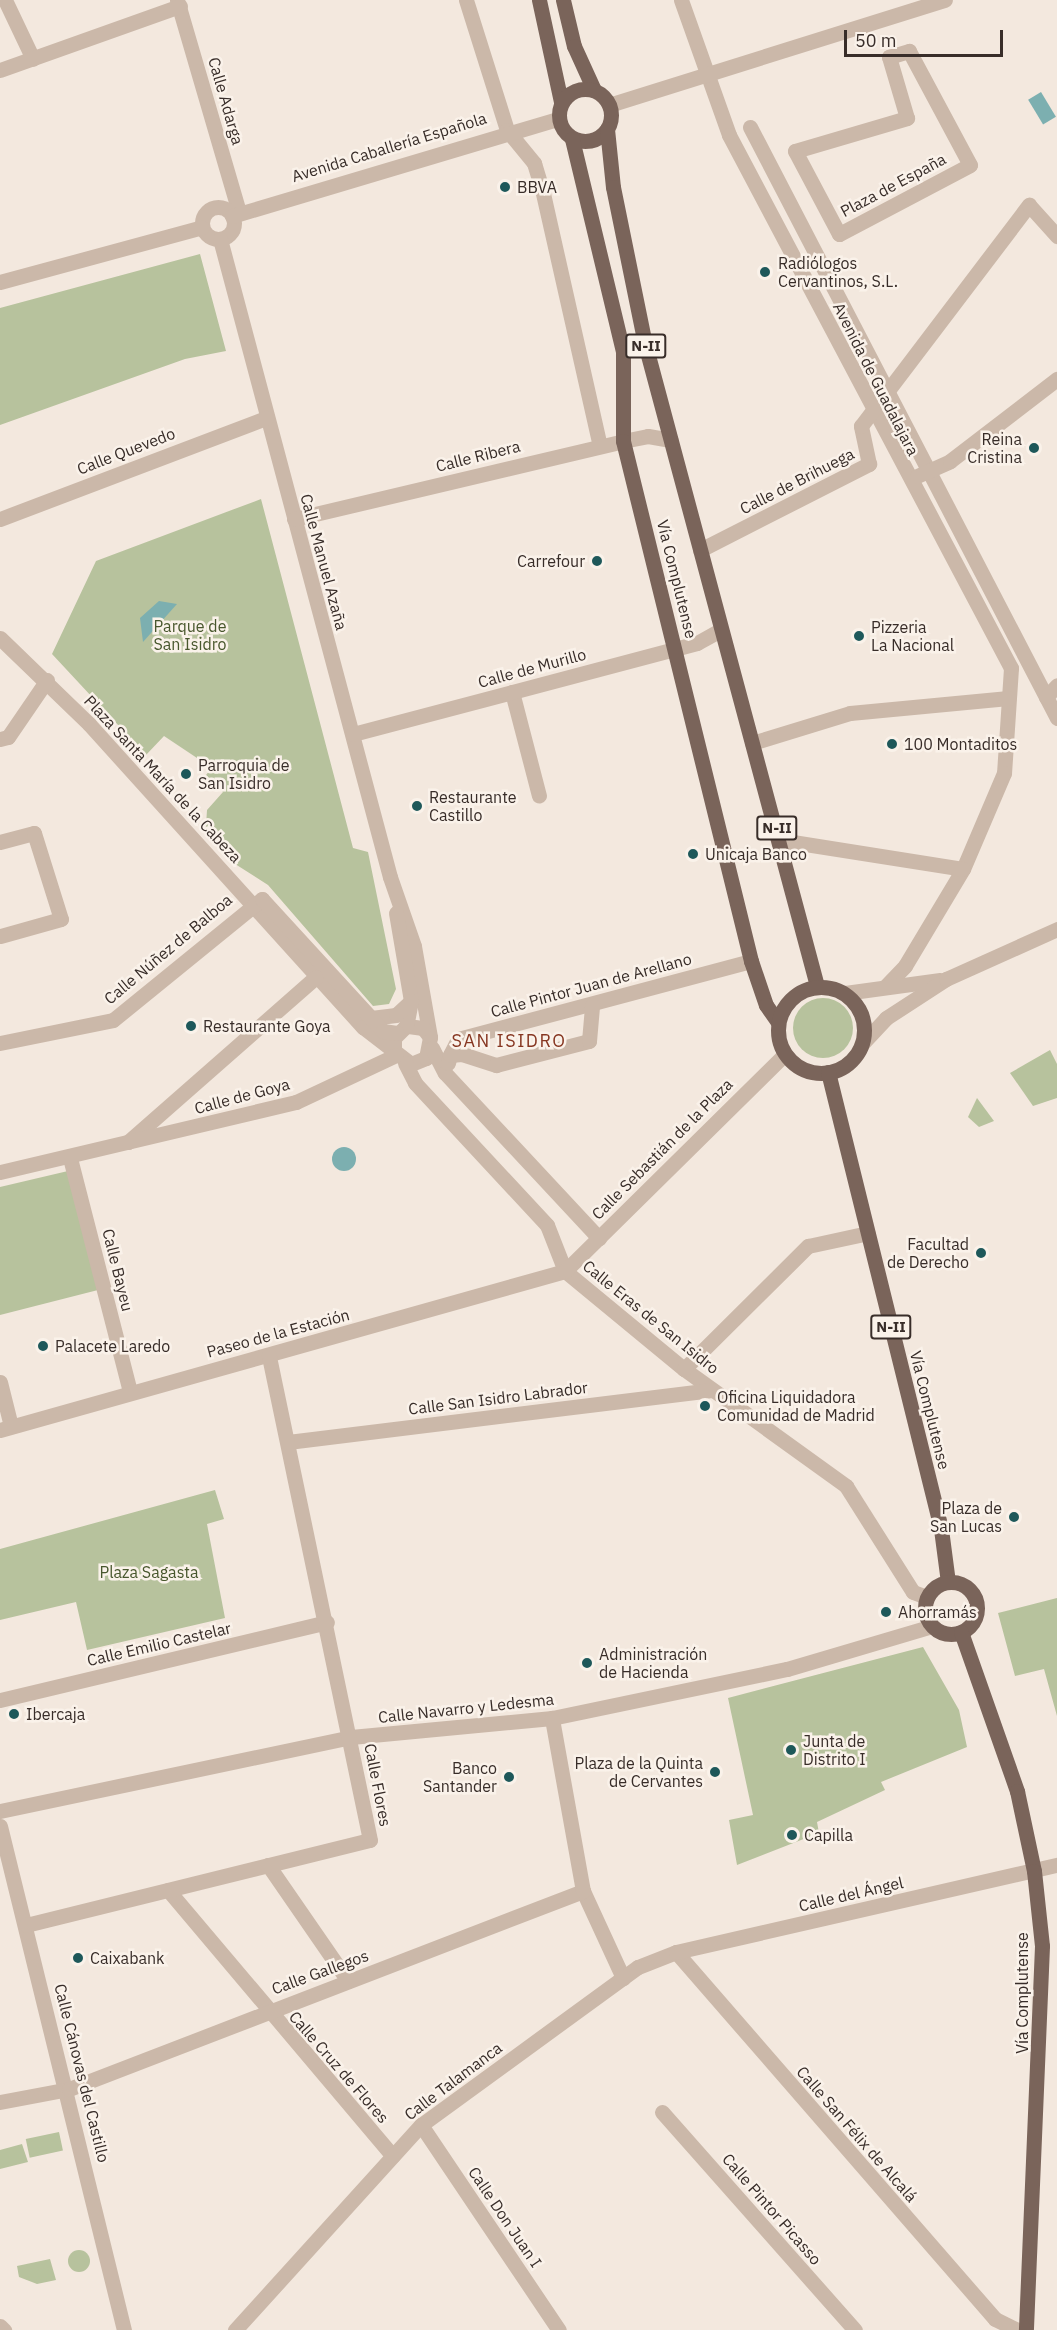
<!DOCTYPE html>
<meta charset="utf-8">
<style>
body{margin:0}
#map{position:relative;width:1057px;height:2330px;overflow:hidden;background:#f3e8de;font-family:"IBM Plex Sans",sans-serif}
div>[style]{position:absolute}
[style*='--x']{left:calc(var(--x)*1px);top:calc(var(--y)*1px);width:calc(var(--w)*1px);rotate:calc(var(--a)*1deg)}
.green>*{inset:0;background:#b7c29d;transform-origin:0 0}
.round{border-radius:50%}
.water>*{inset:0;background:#7cafb0;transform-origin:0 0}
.minor>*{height:15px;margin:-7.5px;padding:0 7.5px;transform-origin:7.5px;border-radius:7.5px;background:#cbb8a9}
.minor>.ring{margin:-7.5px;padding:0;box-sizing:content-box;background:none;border:15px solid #cbb8a9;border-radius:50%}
.major>*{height:15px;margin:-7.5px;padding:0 7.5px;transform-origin:7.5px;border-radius:7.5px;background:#7a645a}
.major>.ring{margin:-7.5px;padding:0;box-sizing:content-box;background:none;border:15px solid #7a645a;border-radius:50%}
.dots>*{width:16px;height:16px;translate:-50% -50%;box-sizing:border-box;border:3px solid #faf2ea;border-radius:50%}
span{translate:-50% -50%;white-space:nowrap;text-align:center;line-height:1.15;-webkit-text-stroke:5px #faf2ea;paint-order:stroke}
.shield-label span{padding:2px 4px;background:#faf2ea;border:2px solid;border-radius:4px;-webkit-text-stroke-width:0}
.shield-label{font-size:15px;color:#382d29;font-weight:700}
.street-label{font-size:16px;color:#382d29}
.poi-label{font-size:16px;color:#382d29}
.left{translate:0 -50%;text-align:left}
.right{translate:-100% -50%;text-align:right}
.park-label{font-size:16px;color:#48572d}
.neighbourhood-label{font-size:18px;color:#873722;letter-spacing:1.5px}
.scale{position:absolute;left:844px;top:30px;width:159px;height:27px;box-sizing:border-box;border:3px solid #382d29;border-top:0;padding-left:8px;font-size:18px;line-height:21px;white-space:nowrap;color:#382d29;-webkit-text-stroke:4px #faf2ea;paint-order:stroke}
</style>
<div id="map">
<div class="green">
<i style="clip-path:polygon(200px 254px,226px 351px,185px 359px,0 425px,0 308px)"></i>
<i style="clip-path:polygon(261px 499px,353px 848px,368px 852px,396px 989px,389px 1004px,373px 1006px,268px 885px,232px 862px,206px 826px,207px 810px,223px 792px,206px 775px,212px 768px,164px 736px,146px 755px,52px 654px,96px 561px)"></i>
<i class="round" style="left:793px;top:998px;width:60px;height:60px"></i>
<i style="clip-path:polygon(1050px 1050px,1057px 1064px,1057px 1098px,1033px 1106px,1010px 1073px)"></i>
<i style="clip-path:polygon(977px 1098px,994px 1121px,979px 1127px,968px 1117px)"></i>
<i style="clip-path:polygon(68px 1171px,98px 1290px,0 1315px,0 1187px)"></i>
<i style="clip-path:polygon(215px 1490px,224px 1519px,207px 1524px,225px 1618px,87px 1650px,76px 1602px,0 1620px,0 1549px)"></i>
<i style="clip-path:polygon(1057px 1598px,1057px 1716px,1044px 1669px,1015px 1676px,998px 1613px)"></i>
<i style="clip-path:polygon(923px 1647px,959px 1710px,967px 1747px,881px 1782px,885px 1790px,817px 1822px,819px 1833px,737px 1865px,729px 1820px,753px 1815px,728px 1698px)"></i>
<i style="left:59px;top:2132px;width:19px;height:34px;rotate:78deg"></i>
<i style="clip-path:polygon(22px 2144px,28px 2162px,0 2169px,0 2150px)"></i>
<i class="round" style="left:68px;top:2250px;width:22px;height:22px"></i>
<i style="clip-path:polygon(50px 2259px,56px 2280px,37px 2284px,19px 2277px,17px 2266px)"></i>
</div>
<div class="water">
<i style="left:1041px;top:92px;width:29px;height:15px;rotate:59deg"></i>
<i style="clip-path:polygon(159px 601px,177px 604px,143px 642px,140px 618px)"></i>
<i class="round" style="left:332px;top:1147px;width:24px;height:24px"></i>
</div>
<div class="minor">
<i style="--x:5;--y:0;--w:65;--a:64.6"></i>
<i style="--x:177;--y:0;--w:221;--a:73.7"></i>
<i style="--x:466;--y:0;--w:136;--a:72.5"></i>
<i style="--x:507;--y:130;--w:43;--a:50.7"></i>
<i style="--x:534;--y:163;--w:27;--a:73"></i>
<i style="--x:542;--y:189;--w:263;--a:77.3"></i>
<i style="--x:681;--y:0;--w:143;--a:70.4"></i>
<i style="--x:729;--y:135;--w:603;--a:62.12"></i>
<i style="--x:1011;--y:668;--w:105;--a:93.8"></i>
<i style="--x:1004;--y:773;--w:104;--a:113.1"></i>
<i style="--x:963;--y:869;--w:113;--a:120.9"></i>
<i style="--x:905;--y:966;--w:29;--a:134"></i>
<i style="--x:909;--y:51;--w:129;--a:61.8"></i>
<i style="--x:970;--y:165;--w:148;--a:152.2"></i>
<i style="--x:839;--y:234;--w:94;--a:-117.9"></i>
<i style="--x:795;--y:151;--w:117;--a:-16.4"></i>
<i style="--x:907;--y:118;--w:64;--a:-106.4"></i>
<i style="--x:889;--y:57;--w:21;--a:-17"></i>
<i style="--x:0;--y:70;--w:191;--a:-19.6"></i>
<i style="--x:609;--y:105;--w:352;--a:-17.4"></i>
<i style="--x:750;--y:127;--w:666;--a:62.55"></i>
<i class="ring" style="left:202px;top:207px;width:17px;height:17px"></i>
<i style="--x:232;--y:216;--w:340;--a:-16.6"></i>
<i style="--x:220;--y:239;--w:660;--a:75.08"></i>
<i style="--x:390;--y:877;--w:73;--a:70.8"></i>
<i style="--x:414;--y:946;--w:92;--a:80"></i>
<i style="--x:0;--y:282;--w:209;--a:-15.2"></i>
<i style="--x:917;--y:476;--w:36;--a:-24"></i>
<i style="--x:950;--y:461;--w:135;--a:-37.5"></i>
<i style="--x:0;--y:519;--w:285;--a:-20.8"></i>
<i style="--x:294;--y:519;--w:338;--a:-13.3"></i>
<i style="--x:623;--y:441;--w:25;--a:-11"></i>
<i style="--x:648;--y:436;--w:23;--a:10"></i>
<i style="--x:700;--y:550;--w:190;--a:-27"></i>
<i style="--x:869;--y:464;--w:39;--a:-102"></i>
<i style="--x:861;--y:426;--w:278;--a:-52.8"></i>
<i style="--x:1029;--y:205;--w:42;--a:47.9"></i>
<i style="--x:0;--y:638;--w:124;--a:44"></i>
<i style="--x:89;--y:724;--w:409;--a:47.9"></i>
<i style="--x:363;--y:1027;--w:61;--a:37.6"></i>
<i style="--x:411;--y:1064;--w:16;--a:-22"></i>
<i style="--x:426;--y:1058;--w:21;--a:-79"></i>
<i style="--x:430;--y:1037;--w:11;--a:-128"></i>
<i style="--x:423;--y:1028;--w:17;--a:-173"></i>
<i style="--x:406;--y:1026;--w:17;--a:135"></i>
<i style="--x:394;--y:1038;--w:12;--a:90"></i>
<i style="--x:512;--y:692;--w:107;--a:75.4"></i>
<i style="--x:1046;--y:697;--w:16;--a:-47"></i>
<i style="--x:353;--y:734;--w:356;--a:-14.8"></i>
<i style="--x:697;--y:643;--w:25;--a:-29"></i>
<i style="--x:0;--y:739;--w:8;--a:-14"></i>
<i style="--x:8;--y:737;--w:69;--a:-55.6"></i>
<i style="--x:752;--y:743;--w:102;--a:-17"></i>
<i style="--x:850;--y:713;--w:159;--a:-5.4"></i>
<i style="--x:780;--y:840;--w:185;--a:9"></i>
<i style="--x:0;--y:842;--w:35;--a:-15"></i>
<i style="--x:34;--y:833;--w:90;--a:72.6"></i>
<i style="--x:61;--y:919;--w:63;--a:164.4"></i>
<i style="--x:396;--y:913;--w:89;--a:80.3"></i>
<i style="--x:411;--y:1001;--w:25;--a:101"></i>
<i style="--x:845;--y:993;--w:96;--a:-7.8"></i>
<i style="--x:371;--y:1018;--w:25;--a:-7"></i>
<i style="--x:396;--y:1015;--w:21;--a:-43"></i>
<i style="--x:0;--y:1043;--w:115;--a:-11.5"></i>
<i style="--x:113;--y:1020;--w:192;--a:-39.1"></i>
<i style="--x:262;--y:899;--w:179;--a:47.5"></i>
<i style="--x:383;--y:1031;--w:14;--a:8"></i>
<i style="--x:861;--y:1045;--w:37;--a:-47"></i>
<i style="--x:886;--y:1018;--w:72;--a:-33"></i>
<i style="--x:946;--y:979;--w:122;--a:-24.2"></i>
<i style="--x:432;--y:1048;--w:28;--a:63"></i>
<i style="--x:445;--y:1073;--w:226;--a:47"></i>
<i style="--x:450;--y:1055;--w:18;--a:-63"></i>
<i style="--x:458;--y:1039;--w:303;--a:-14.9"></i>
<i style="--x:405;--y:1063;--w:22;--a:63"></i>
<i style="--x:415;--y:1083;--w:194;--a:47.1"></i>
<i style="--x:547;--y:1225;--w:49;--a:68.6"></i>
<i style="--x:565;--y:1271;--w:154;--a:39.5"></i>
<i style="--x:684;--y:1369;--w:200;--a:35.8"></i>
<i style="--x:846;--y:1486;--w:125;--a:57.7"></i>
<i style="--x:913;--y:1592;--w:15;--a:20"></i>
<i style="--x:448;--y:1063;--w:8;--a:-76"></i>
<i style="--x:450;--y:1055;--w:12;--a:-5"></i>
<i style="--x:462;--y:1054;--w:36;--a:18"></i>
<i style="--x:496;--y:1065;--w:96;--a:-14.5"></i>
<i style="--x:589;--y:1041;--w:36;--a:-85"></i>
<i style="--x:128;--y:1142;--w:250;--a:-41.3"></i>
<i style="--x:70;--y:1158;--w:242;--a:75.6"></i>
<i style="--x:0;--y:1172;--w:304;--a:-13.3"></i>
<i style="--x:296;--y:1102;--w:110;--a:-25.2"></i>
<i style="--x:684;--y:1369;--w:175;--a:-44.8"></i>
<i style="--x:808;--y:1246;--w:61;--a:-12.2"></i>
<i style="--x:0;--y:1382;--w:45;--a:76"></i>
<i style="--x:0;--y:1430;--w:587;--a:-15.72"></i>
<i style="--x:565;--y:1271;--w:309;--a:-44.6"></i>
<i style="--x:288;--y:1442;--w:427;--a:-7"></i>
<i style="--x:0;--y:1700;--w:336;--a:-13.4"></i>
<i style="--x:0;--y:1811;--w:359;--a:-11.9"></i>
<i style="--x:351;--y:1737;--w:202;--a:-5.4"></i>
<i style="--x:552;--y:1718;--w:240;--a:-11.8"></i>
<i style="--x:787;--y:1669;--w:151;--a:-16.5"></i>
<i style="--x:0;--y:1826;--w:519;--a:76.18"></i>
<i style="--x:268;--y:1865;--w:141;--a:55.4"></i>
<i style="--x:168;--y:1890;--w:348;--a:49.8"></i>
<i style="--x:583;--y:1891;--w:96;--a:65.3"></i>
<i style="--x:26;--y:1925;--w:354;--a:-13.9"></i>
<i style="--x:370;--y:1840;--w:495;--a:-101.8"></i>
<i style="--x:676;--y:1952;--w:486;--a:49"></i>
<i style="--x:995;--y:2319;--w:25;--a:26"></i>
<i style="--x:0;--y:2102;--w:70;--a:-10.7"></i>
<i style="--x:69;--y:2089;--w:551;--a:-21.07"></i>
<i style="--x:583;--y:1891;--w:176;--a:-100.2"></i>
<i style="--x:662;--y:2112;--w:291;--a:48.5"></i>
<i style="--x:421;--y:2125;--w:247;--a:56.1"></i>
<i style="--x:0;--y:2326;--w:6;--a:45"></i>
<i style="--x:235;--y:2330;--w:277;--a:-47.8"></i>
<i style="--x:421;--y:2125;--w:268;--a:-36.1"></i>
<i style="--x:638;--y:1967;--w:41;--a:-21.5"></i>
<i style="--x:676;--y:1952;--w:391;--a:-12.9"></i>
</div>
<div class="major">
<i style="--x:539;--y:0;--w:104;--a:77.8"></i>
<i style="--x:563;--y:0;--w:47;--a:76.6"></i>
<i style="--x:574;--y:46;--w:48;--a:65.6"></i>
<i class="ring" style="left:559px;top:89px;width:37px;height:37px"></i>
<i style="--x:607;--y:129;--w:58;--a:84.1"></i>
<i style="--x:613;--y:187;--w:160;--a:78.5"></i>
<i style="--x:645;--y:344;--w:665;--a:75"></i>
<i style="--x:572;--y:139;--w:219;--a:76.5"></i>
<i style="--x:623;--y:352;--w:89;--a:90"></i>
<i style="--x:623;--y:441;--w:536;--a:76.17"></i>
<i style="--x:751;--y:961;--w:46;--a:71.2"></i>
<i style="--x:766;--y:1005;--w:21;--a:55"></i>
<i class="ring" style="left:778px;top:987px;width:71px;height:71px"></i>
<i style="--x:828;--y:1072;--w:471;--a:76.1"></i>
<i style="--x:941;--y:1529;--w:53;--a:82.5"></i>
<i class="ring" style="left:925px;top:1582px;width:37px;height:37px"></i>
<i style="--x:961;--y:1632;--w:169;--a:70.6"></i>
<i style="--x:1017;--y:1791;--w:82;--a:78"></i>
<i style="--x:1034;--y:1871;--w:75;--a:83.9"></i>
<i style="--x:1042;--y:1946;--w:384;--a:92.4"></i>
</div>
<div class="dots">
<i style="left:505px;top:187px;background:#1e585a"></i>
<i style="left:765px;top:272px;background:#1e585a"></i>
<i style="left:1034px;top:448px;background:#1e585a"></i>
<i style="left:597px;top:561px;background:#1e585a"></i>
<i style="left:859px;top:636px;background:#1e585a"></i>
<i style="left:892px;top:744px;background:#1e585a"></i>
<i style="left:186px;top:774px;background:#1e585a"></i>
<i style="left:417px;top:806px;background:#1e585a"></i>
<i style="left:693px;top:854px;background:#1e585a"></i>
<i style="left:191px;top:1026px;background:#1e585a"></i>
<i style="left:981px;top:1253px;background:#1e585a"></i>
<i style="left:43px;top:1346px;background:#1e585a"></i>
<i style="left:705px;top:1406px;background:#1e585a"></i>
<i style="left:1014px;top:1517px;background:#1e585a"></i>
<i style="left:886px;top:1612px;background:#1e585a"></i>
<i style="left:587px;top:1663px;background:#1e585a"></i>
<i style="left:14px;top:1714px;background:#1e585a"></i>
<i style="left:791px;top:1750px;background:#1e585a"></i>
<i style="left:715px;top:1772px;background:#1e585a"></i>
<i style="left:509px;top:1777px;background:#1e585a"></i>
<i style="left:792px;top:1835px;background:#1e585a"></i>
<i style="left:78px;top:1958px;background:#1e585a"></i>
</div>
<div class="shield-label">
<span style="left:646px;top:346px">N-II</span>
<span style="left:777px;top:828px">N-II</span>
<span style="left:891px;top:1327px">N-II</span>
</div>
<div class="street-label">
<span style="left:226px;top:101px;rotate:74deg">Calle Adarga</span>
<span style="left:389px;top:147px;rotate:-17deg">Avenida Caballería Española</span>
<span style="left:893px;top:185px;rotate:-28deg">Plaza de España</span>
<span style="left:876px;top:379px;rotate:63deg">Avenida de Guadalajara</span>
<span style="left:126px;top:451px;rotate:-21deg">Calle Quevedo</span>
<span style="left:478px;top:456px;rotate:-14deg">Calle Ribera</span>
<span style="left:797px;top:481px;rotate:-27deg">Calle de Brihuega</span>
<span style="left:324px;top:562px;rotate:75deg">Calle Manuel Azaña</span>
<span style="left:677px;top:579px;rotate:76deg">Vía Complutense</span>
<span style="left:532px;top:668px;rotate:-15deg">Calle de Murillo</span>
<span style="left:163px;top:779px;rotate:47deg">Plaza Santa María de la Cabeza</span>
<span style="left:168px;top:949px;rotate:-40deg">Calle Núñez de Balboa</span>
<span style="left:591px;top:985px;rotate:-15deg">Calle Pintor Juan de Arellano</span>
<span style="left:242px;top:1096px;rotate:-15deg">Calle de Goya</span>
<span style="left:662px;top:1149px;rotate:-45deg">Calle Sebastián de la Plaza</span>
<span style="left:118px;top:1270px;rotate:76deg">Calle Bayeu</span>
<span style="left:651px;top:1317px;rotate:39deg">Calle Eras de San Isidro</span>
<span style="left:278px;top:1333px;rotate:-15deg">Paseo de la Estación</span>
<span style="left:498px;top:1398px;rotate:-7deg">Calle San Isidro Labrador</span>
<span style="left:930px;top:1410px;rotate:76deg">Vía Complutense</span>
<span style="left:159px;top:1644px;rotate:-13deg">Calle Emilio Castelar</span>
<span style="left:466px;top:1708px;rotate:-6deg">Calle Navarro y Ledesma</span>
<span style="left:378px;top:1785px;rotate:79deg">Calle Flores</span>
<span style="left:851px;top:1894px;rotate:-13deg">Calle del Ángel</span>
<span style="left:320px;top:1972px;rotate:-20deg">Calle Gallegos</span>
<span style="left:1022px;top:1993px;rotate:-90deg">Vía Complutense</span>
<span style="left:339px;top:2067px;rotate:49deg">Calle Cruz de Flores</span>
<span style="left:82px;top:2073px;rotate:76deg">Calle Cánovas del Castillo</span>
<span style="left:453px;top:2081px;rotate:-37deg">Calle Talamanca</span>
<span style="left:857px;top:2134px;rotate:49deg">Calle San Félix de Alcalá</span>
<span style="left:772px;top:2209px;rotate:49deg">Calle Pintor Picasso</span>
<span style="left:505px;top:2217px;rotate:56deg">Calle Don Juan I</span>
</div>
<div class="poi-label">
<span class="left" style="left:517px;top:187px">BBVA</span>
<span class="left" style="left:778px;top:272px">Radiólogos<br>Cervantinos, S.L.</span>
<span class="right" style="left:1022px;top:448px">Reina<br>Cristina</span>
<span class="right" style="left:585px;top:561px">Carrefour</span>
<span class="left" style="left:871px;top:636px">Pizzeria<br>La Nacional</span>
<span class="left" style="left:904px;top:744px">100 Montaditos</span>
<span class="left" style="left:198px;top:774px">Parroquia de<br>San Isidro</span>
<span class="left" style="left:429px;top:806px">Restaurante<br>Castillo</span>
<span class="left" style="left:705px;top:854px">Unicaja Banco</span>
<span class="left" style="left:203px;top:1026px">Restaurante Goya</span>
<span class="right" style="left:969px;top:1253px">Facultad<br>de Derecho</span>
<span class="left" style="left:55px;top:1346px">Palacete Laredo</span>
<span class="left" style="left:717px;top:1406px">Oficina Liquidadora<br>Comunidad de Madrid</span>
<span class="right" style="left:1002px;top:1517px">Plaza de<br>San Lucas</span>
<span class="left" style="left:898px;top:1612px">Ahorramás</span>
<span class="left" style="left:599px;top:1663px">Administración<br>de Hacienda</span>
<span class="left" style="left:26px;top:1714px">Ibercaja</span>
<span class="left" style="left:803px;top:1750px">Junta de<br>Distrito I</span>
<span class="right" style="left:703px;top:1772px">Plaza de la Quinta<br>de Cervantes</span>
<span class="right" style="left:497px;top:1777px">Banco<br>Santander</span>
<span class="left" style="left:804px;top:1835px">Capilla</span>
<span class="left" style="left:90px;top:1958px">Caixabank</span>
</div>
<div class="park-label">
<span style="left:190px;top:635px">Parque de<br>San Isidro</span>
<span style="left:149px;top:1572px">Plaza Sagasta</span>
</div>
<div class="neighbourhood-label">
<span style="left:509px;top:1041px">SAN ISIDRO</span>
</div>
<div class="scale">50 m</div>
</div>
